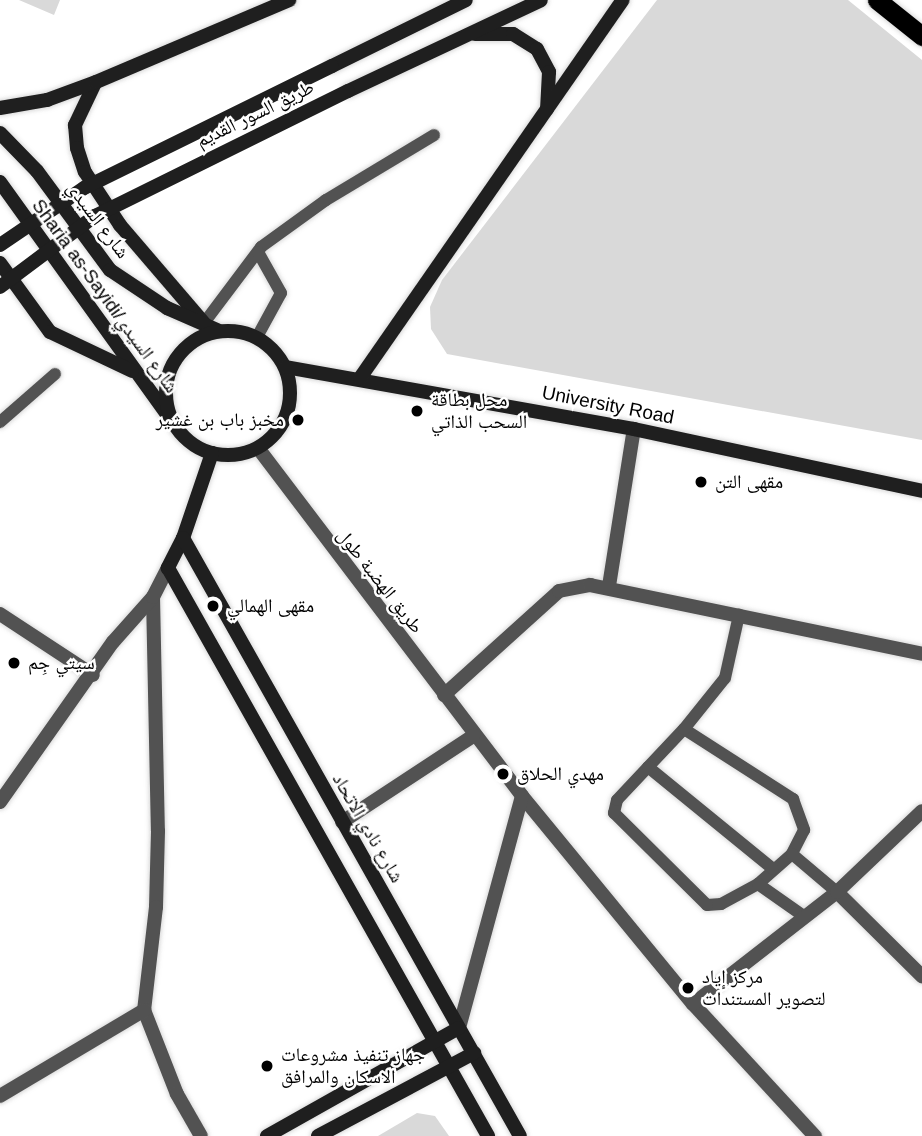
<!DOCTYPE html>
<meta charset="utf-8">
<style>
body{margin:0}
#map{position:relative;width:922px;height:1136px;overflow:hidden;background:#fff;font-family:Arial,"Noto Naskh Arabic",sans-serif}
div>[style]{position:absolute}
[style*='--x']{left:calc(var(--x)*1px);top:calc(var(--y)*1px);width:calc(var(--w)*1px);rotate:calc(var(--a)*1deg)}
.green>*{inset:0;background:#d9d9d9}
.roads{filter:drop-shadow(0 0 2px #dbdbdb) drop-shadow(0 0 2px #dbdbdb)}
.service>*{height:12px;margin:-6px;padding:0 6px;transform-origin:6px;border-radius:6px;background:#525252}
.minor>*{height:14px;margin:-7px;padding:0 7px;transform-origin:7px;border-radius:7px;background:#525252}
.secondary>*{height:14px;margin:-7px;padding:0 7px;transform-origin:7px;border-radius:7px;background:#1f1f1f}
.secondary>.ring{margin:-7px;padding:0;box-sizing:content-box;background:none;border:14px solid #1f1f1f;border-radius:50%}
.trunk>*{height:19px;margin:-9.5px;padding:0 9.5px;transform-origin:9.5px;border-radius:9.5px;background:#000}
.secondary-bridge>*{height:14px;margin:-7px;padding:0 7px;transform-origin:7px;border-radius:7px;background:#1f1f1f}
.dots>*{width:19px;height:19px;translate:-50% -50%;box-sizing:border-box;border:4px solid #fff;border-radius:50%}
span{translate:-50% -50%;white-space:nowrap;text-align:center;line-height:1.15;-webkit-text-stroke:5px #fff;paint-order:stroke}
.street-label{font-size:19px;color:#000}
.poi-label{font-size:19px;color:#000}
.left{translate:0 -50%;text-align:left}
.right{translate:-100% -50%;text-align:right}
</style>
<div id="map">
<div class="green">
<i style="clip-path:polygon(19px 0,60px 0,54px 15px)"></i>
<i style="clip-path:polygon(657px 0,848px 0,922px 60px,922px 440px,447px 354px,431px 329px,430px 307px,442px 280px)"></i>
<i style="clip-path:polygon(417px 1113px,435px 1116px,449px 1136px,378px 1136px)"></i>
</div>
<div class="roads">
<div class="service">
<i style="--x:204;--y:323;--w:95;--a:-53.1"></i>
<i style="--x:261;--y:247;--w:80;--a:-35.9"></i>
<i style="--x:326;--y:200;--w:126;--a:-31"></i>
<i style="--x:257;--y:337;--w:50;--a:-61.4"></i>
<i style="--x:281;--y:293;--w:47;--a:-119.3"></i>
<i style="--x:0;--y:422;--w:73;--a:-41.1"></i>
<i style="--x:684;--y:729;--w:130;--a:32.7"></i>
<i style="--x:793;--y:799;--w:33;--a:70"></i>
<i style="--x:804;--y:830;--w:27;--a:117"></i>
<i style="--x:792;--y:854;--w:45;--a:138.6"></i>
<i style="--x:758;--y:884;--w:42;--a:151.6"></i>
<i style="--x:721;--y:904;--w:14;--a:176"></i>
<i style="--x:707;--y:905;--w:131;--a:-135.3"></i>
<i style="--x:614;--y:813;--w:13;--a:-77"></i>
<i style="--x:617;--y:800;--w:98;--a:-46.7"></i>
<i style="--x:684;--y:729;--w:65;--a:-51.2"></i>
<i style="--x:725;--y:678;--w:65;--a:-77.5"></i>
<i style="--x:648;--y:767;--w:161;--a:39.2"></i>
<i style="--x:792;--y:854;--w:59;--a:40.2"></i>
<i style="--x:758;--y:884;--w:57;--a:35.1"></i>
</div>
<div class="minor">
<i style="--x:258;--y:448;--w:437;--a:52.8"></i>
<i style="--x:522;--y:796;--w:269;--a:50.6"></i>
<i style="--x:693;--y:1004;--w:180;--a:47.3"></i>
<i style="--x:609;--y:586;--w:159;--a:-81"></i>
<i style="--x:153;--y:597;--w:234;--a:88.8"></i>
<i style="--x:158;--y:831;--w:76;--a:91.5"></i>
<i style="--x:156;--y:907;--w:104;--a:96.6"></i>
<i style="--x:144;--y:1010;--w:90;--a:68.6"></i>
<i style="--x:177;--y:1094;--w:48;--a:60.3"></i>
<i style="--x:0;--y:614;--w:111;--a:33.3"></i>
<i style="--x:444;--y:695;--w:155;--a:-42.1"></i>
<i style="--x:559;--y:591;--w:32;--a:-11"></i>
<i style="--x:590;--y:585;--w:339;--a:11.7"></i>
<i style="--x:0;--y:802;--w:196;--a:-54.8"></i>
<i style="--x:113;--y:642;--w:60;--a:-48.4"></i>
<i style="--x:153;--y:597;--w:33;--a:-63"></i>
<i style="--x:342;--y:822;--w:157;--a:-33.3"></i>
<i style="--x:837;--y:892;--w:120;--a:44.7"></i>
<i style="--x:693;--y:1004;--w:182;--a:-37.9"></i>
<i style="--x:837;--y:892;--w:117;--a:-43.6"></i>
<i style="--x:459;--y:1028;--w:240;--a:-74.8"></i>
<i style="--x:0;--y:1096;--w:168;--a:-30.8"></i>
</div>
<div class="secondary">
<i style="--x:475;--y:34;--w:38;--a:0"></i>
<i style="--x:513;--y:34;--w:28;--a:32"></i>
<i style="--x:537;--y:49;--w:26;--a:62"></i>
<i style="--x:549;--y:72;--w:37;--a:93"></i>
<i style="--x:332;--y:66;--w:149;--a:-26.2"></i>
<i style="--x:95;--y:83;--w:47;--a:115.5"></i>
<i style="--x:75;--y:125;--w:23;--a:85"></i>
<i style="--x:77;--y:148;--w:25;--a:72"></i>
<i style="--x:85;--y:172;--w:64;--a:56.6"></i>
<i style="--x:120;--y:225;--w:129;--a:49.4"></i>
<i style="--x:348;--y:91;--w:213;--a:-25.2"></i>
<i style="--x:0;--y:108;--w:48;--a:-9.7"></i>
<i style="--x:47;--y:100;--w:52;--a:-20.2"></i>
<i style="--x:96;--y:82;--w:210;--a:-23"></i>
<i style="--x:0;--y:133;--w:53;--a:45.8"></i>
<i style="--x:37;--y:171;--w:123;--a:53.6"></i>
<i style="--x:110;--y:270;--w:69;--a:33.7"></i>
<i style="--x:167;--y:308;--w:55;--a:23.7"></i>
<i style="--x:0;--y:182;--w:286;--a:54.3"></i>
<i style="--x:0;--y:263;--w:85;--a:54.1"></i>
<i style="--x:50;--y:332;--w:91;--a:25.4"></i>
<i class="ring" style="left:166px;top:331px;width:110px;height:110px"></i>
<i style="--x:286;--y:367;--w:353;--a:10.1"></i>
<i style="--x:634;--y:429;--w:295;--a:12.1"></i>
<i style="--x:360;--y:378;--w:460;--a:-55.2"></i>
<i style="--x:212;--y:453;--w:90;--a:108.8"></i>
<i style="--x:183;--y:538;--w:34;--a:117"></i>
<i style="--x:168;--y:568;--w:652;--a:60.6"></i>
<i style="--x:183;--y:538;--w:686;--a:60.6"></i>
<i style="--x:267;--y:1136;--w:220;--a:-29.4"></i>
<i style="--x:318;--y:1136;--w:177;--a:-28"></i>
</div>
<div class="trunk">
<i style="--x:877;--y:0;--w:58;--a:38.7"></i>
</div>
</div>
<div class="secondary-bridge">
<i style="--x:0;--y:245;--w:102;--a:-34.2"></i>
<i style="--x:84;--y:188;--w:276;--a:-26.2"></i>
<i style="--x:0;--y:287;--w:119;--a:-36.8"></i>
<i style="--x:95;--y:216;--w:282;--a:-26.3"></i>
</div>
<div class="dots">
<i style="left:417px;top:411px;background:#000"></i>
<i style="left:298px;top:420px;background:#000"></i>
<i style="left:701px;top:482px;background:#000"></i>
<i style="left:213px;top:606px;background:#000"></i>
<i style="left:14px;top:663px;background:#000"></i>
<i style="left:503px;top:774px;background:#000"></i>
<i style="left:688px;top:988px;background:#000"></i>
<i style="left:267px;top:1066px;background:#000"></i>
</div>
<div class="street-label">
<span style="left:255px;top:114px;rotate:-26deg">طريق السور القديم</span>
<span style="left:98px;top:220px;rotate:53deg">شارع السيدي</span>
<span style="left:105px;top:296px;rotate:54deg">Sharia as-Sayidi/شارع السيدي</span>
<span style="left:608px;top:405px;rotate:11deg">University Road</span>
<span style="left:380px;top:581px;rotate:52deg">طريق الهضبة طول</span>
<span style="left:368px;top:828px;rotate:60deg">شارع نادي الاتحاد</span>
</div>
<div class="poi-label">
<span class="left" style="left:431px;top:411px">محل بطاقة<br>السحب الذاتي</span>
<span class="right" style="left:284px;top:420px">مخبز باب بن غشير</span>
<span class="left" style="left:715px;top:482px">مقهى التن</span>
<span class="left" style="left:227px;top:606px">مقهى الهمالي</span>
<span class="left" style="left:28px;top:663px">سيتي جِم</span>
<span class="left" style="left:517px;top:774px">مهدي الحلاق</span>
<span class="left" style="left:702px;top:988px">مركز إياد<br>لتصوير المستندات</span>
<span class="left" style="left:281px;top:1066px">جهاز تنفيذ مشروعات<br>الاسكان والمرافق</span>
</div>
</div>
